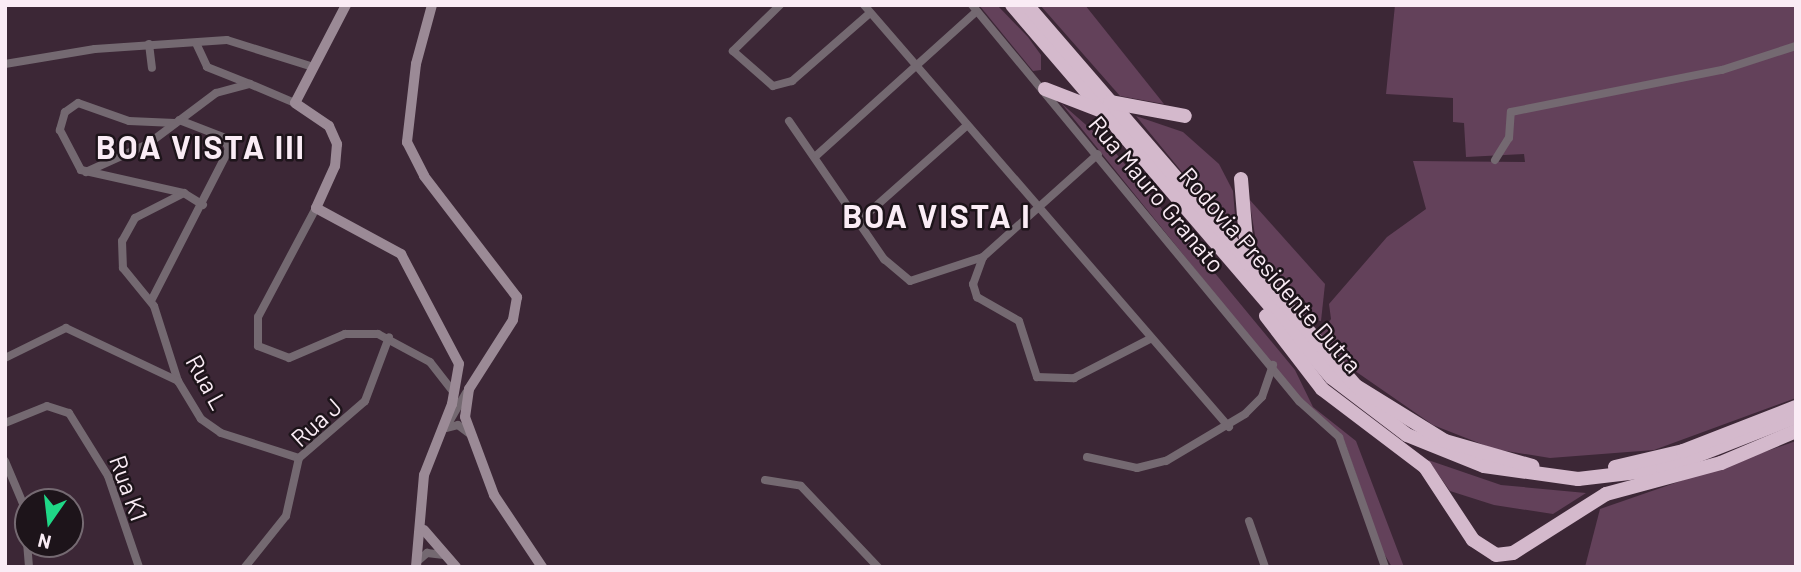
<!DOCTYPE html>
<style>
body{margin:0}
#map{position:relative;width:1801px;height:572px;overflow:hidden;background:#3c2736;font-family:Barlow,sans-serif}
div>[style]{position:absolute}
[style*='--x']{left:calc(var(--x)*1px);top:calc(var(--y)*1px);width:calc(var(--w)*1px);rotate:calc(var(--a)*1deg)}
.green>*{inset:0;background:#63415a}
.street>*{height:8px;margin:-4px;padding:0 4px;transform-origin:4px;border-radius:4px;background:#746971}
.secondary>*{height:10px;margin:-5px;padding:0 5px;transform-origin:5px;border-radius:5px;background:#9b8a96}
.highway>*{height:14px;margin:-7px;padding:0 7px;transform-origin:7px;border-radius:7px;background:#d4b9cc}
span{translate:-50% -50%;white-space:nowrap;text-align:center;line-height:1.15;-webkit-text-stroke:5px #1d141a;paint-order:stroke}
.street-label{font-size:24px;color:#faecf5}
.district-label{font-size:32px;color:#faecf5;font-weight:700;letter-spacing:2px}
.frame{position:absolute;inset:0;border:7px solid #faecf5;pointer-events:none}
.north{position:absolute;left:14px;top:488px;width:70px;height:70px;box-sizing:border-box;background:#1d141a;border:2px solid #756a72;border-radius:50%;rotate:194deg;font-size:19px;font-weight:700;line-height:28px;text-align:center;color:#faecf5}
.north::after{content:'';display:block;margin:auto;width:24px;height:32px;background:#1fd887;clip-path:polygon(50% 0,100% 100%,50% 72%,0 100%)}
</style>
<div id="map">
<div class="green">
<i style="clip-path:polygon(979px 5px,997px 5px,1028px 37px,1041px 55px,1041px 70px,1033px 71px)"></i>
<i style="clip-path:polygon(1040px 5px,1085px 5px,1164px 104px,1120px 96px)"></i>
<i style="clip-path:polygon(1395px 5px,1796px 5px,1796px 398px,1654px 450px,1550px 458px,1494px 449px,1433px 425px,1345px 364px,1320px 335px,1331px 319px,1329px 304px,1387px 237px,1426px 209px,1413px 161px,1525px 162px,1524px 154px,1466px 157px,1464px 123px,1453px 122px,1453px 98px,1386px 94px)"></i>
<i style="clip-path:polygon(1061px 103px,1109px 145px,1295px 370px,1313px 407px,1356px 441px,1404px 567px,1392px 567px,1383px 552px,1345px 443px,1294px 392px)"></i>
<i style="clip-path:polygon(1136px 116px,1183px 132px,1219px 164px,1233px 191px,1237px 239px)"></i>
<i style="clip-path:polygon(1249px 199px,1325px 284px,1321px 321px,1305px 318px,1260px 265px)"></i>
<i style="clip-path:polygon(1796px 441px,1796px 567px,1585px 567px,1600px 509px)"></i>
<i style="clip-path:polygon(1428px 460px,1501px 485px,1586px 493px,1553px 514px,1494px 505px,1450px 491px)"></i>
</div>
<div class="street">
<i style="--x:780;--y:5;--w:66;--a:135.6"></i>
<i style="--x:733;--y:51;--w:53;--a:41.2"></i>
<i style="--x:773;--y:86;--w:20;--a:-15"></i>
<i style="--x:792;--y:81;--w:103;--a:-41.1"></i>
<i style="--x:864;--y:5;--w:558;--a:49.14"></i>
<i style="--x:972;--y:5;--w:514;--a:50.45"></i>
<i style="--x:1299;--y:401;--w:54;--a:42"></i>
<i style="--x:1339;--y:437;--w:138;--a:70.5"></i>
<i style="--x:196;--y:43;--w:26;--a:65"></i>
<i style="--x:207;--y:67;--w:46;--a:21.6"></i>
<i style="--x:149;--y:44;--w:24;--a:83"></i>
<i style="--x:5;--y:64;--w:91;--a:-9.5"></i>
<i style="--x:95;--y:49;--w:132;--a:-3.9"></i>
<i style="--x:227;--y:40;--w:90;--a:17.4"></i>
<i style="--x:789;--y:121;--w:168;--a:55.5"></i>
<i style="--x:884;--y:259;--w:34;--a:40"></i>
<i style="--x:910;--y:281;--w:77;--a:-18.2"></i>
<i style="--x:983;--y:257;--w:154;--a:-41.8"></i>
<i style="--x:175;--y:123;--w:46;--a:-177.5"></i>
<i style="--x:129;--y:121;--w:54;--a:-160.6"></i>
<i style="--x:78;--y:103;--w:16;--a:145"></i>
<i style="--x:65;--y:112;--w:19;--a:106"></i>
<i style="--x:60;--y:130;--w:45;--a:62.3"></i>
<i style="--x:81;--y:170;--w:106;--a:12.6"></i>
<i style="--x:817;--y:155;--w:215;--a:-42"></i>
<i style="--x:1495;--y:160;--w:26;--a:-58"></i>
<i style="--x:1509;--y:138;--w:26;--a:-86"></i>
<i style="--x:1511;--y:112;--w:215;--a:-11.3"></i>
<i style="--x:1722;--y:70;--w:78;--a:-18"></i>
<i style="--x:86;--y:172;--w:68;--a:-24.3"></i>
<i style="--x:148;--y:144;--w:85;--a:-36.9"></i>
<i style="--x:216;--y:93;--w:35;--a:-15"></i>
<i style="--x:250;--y:84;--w:49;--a:22.9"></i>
<i style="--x:203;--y:205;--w:22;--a:-148"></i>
<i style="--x:184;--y:193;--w:55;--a:153"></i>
<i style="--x:135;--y:218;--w:26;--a:119"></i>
<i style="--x:122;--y:241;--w:27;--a:88"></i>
<i style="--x:123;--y:268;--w:49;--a:50.8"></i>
<i style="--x:154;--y:306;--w:79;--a:72.3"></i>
<i style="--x:178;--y:381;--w:44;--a:58.8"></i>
<i style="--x:201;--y:419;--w:24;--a:35"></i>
<i style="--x:221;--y:433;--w:82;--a:17.8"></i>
<i style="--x:316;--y:208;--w:123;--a:118"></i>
<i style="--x:258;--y:317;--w:29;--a:90"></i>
<i style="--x:258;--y:346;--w:33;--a:21"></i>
<i style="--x:289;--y:358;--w:61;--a:-23.2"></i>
<i style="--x:345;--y:334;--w:33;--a:0"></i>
<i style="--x:378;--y:334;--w:59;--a:28.3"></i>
<i style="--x:430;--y:362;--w:39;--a:52"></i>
<i style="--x:858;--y:222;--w:144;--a:-41.6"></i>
<i style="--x:983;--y:257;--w:29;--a:110"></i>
<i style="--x:973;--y:284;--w:14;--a:73"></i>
<i style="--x:977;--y:297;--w:48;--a:29.7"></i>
<i style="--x:1019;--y:321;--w:59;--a:72.2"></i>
<i style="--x:1037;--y:377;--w:37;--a:2"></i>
<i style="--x:1074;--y:378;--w:85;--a:-27.2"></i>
<i style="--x:151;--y:301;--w:171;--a:-62.8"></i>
<i style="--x:229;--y:149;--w:13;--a:-117"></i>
<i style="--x:223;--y:137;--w:47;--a:-158.9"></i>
<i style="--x:5;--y:358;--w:68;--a:-26.2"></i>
<i style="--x:66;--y:328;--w:124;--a:25.3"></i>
<i style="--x:5;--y:423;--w:45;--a:-22"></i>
<i style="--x:47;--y:406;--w:23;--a:18"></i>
<i style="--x:69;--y:413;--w:74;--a:58.2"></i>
<i style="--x:108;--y:476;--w:96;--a:71.2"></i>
<i style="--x:448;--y:424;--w:36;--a:-60"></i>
<i style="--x:446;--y:428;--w:12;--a:-14"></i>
<i style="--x:458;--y:425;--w:15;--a:37"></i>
<i style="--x:1087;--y:457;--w:51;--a:12.4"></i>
<i style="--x:1137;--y:468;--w:30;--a:-14"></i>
<i style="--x:1166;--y:461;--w:92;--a:-30.7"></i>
<i style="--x:1245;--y:414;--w:24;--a:-45"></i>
<i style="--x:1262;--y:397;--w:34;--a:-71"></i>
<i style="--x:5;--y:461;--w:49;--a:67.1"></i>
<i style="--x:24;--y:506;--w:61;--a:85.3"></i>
<i style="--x:765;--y:480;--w:36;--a:9"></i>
<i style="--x:801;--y:486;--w:112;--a:46.5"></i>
<i style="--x:1249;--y:521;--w:49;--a:70.8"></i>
<i style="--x:419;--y:560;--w:11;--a:-41"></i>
<i style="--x:427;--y:553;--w:17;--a:7"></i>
<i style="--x:245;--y:567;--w:65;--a:-51.2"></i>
<i style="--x:286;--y:516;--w:59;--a:-77.4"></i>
<i style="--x:299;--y:458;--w:87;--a:-40.8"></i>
<i style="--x:365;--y:401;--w:68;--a:-69.4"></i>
</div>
<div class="secondary">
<i style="--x:346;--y:5;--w:110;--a:117.5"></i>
<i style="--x:295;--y:103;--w:41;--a:34.1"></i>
<i style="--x:329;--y:126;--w:20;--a:66"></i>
<i style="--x:337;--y:144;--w:22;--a:95"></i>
<i style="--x:335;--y:166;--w:46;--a:114.3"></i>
<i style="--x:316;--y:208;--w:97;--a:28.4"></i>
<i style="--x:401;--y:254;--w:124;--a:62.2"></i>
<i style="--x:459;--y:364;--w:41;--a:99.9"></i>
<i style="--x:452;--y:404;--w:76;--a:111.5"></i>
<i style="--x:424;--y:475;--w:92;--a:95"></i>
<i style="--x:432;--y:5;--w:61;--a:105.2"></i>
<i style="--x:416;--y:64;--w:79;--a:96.6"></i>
<i style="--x:407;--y:142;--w:38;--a:63"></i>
<i style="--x:424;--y:176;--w:153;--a:52.5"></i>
<i style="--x:517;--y:297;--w:23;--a:100"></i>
<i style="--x:513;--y:320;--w:82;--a:122.5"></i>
<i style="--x:469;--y:389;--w:28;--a:98"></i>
<i style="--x:465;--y:417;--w:83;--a:69.6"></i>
<i style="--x:494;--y:495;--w:87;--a:56.3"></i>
<i style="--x:424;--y:530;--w:49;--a:49.1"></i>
</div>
<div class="highway">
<i style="--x:1012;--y:5;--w:491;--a:49.4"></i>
<i style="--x:1332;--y:378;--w:94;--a:37.2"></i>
<i style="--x:1407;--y:435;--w:83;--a:21.9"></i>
<i style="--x:1484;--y:466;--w:95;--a:7.9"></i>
<i style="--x:1578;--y:479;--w:86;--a:-6.7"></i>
<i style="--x:1663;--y:469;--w:143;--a:-21.4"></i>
<i style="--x:1027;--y:5;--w:503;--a:49.19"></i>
<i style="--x:1356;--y:386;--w:105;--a:31.7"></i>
<i style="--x:1445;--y:441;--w:91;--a:16"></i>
<i style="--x:1045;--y:89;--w:61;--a:21.1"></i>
<i style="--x:1110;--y:102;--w:76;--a:10.6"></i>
<i style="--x:1241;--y:179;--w:85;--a:85.3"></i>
<i style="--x:1266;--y:316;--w:92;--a:52.5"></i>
<i style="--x:1322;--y:389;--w:129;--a:37.1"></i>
<i style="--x:1425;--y:467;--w:87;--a:56.7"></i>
<i style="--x:1473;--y:540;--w:27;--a:33"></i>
<i style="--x:1496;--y:555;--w:17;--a:-7"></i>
<i style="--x:1513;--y:553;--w:110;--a:-32.4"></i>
<i style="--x:1606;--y:494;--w:119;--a:-15.1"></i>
<i style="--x:1721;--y:463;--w:82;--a:-23.1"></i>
<i style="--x:1615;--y:467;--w:70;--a:-13.2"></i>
<i style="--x:1683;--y:451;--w:121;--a:-21.3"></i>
</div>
<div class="street-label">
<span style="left:1157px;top:194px;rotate:50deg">Rua Mauro Granato</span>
<span style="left:1271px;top:270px;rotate:49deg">Rodovia Presidente Dutra</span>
<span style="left:207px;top:382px;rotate:61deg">Rua L</span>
<span style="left:316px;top:422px;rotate:-42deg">Rua J</span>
<span style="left:129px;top:488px;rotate:70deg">Rua K1</span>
</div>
<div class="district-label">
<span style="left:201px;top:146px">BOA VISTA III</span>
<span style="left:937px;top:215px">BOA VISTA I</span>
</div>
<div class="frame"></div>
<div class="north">N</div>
</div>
